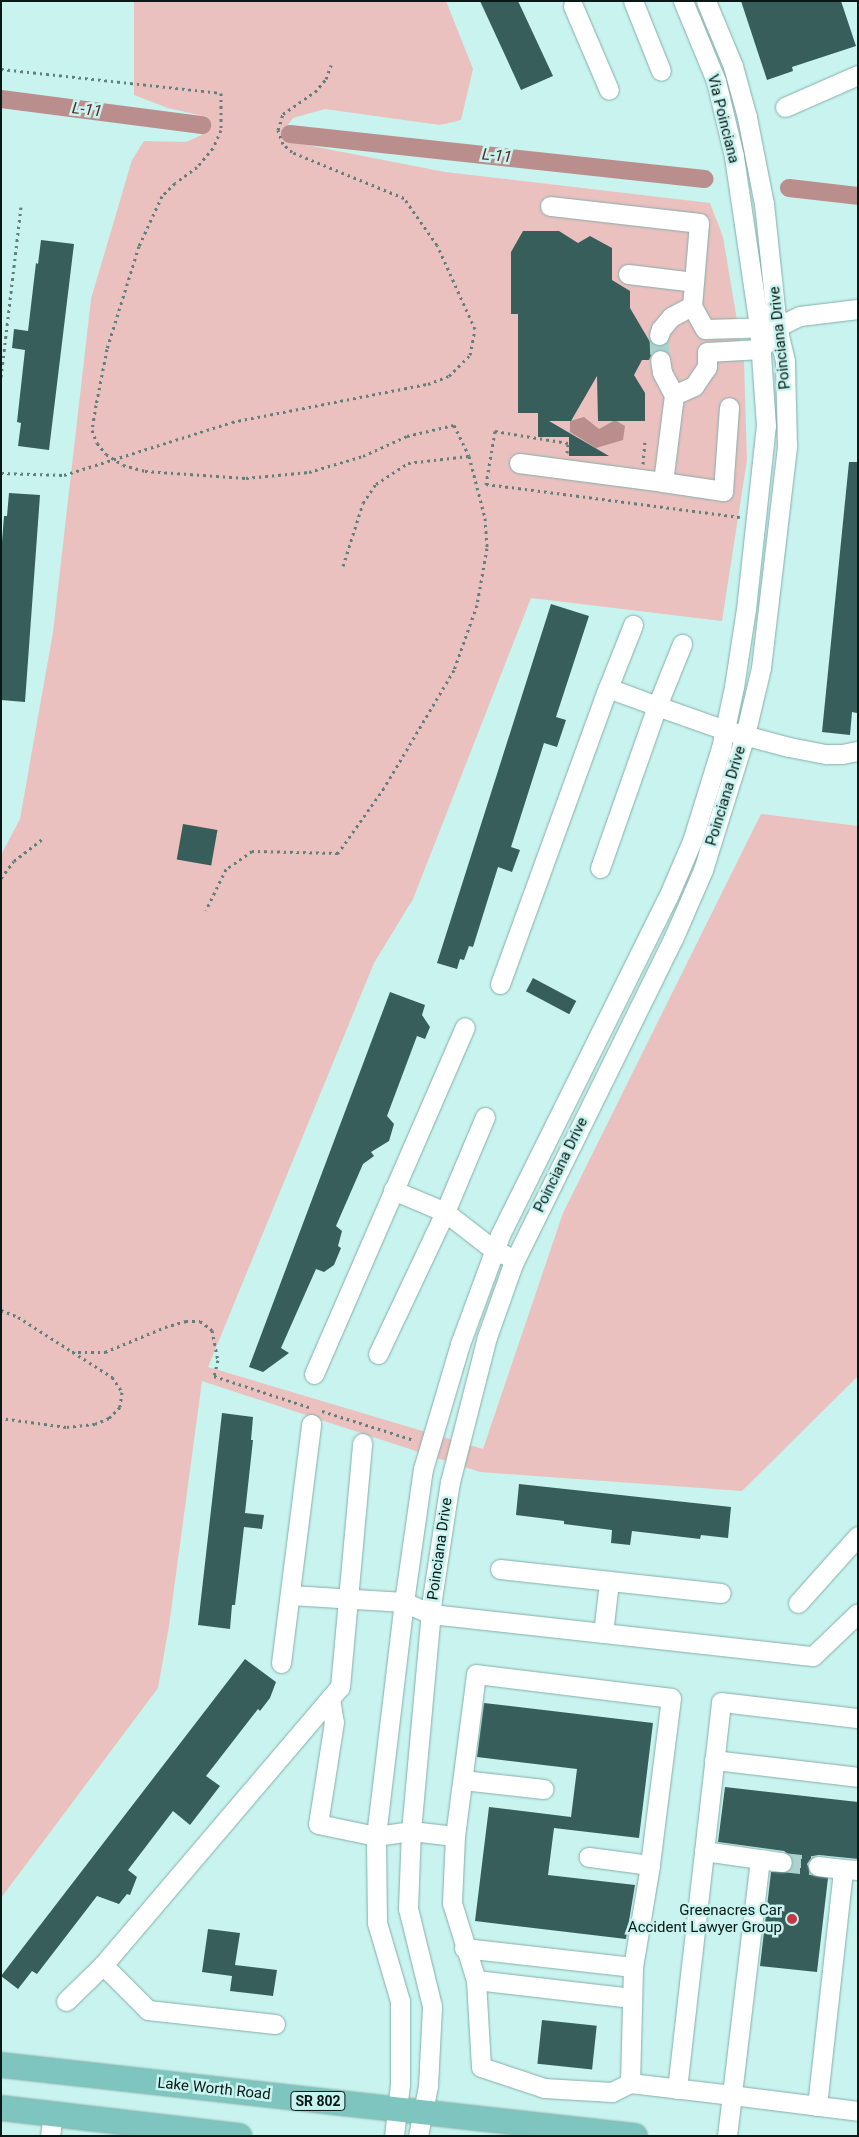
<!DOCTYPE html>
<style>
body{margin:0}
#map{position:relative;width:859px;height:2137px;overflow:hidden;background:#c8f3ee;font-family:Roboto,sans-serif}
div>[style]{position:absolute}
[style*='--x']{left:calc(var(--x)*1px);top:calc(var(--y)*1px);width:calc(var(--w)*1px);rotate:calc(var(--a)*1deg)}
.green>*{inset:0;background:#eac1bf}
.water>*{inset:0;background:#ba8e8c}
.canal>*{height:18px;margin:-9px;padding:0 9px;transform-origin:9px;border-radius:9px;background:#ba8e8c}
.building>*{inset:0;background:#375e5a;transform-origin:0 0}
.minor-tunnel>*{height:19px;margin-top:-9.5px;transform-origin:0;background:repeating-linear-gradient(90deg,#abd2ce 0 19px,transparent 0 28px)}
.path>*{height:3px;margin-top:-1.5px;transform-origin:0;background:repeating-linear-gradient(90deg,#617f7b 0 2.5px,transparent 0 6.5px)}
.roads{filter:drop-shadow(0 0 1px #85aea9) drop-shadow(0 0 1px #85aea9)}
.minor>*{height:19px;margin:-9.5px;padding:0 9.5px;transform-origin:9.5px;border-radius:9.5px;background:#fff}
.major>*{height:24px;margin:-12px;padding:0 12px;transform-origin:12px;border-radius:12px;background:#7fc5bf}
.dots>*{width:14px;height:14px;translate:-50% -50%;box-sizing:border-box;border:2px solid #c8f3ee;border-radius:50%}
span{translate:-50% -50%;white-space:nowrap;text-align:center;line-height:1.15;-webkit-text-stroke:5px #c8f3ee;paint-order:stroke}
.shield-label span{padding:1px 4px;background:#c8f3ee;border:1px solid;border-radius:4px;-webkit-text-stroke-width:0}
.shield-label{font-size:14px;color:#081917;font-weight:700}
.street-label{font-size:15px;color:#081917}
.poi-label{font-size:15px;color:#081917}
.right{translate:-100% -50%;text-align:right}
.water-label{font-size:16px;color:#5e2526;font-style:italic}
.frame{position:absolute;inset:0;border:2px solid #081917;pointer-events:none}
</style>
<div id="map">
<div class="green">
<i style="clip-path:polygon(134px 1px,446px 1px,473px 69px,461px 120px,440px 125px,325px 109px,293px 118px,285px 129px,291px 142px,445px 172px,710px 203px,723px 237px,744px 362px,747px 460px,722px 621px,531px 598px,413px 899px,374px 963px,208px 1367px,483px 1449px,563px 1213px,761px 814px,858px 826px,858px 1376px,742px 1491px,480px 1472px,202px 1381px,169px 1626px,158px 1688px,1px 1898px,1px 855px,20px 819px,53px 632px,91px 299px,132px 160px,144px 141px,186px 142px,206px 133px,207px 117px,168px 108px,134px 95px)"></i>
</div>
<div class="water">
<i style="clip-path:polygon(584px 417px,599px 429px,615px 420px,625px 426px,623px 440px,596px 448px,570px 432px,570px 421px)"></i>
</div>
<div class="canal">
<i style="--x:1;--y:99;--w:203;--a:7.4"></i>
<i style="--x:290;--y:134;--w:417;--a:6.2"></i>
<i style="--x:789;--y:188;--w:69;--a:6.6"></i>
</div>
<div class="building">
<i style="clip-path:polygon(480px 1px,518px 1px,553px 76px,521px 90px)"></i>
<i style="clip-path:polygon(741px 1px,841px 1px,856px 46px,792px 67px,793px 71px,767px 80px)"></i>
<i style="clip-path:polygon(523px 231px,559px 231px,578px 243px,590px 236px,612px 248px,612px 280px,630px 291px,630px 308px,650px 342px,656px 346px,667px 343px,667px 351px,659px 349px,653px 351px,649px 360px,642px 360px,634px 375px,645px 393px,645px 421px,598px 421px,597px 376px,571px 421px,549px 421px,609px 456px,569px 456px,569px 437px,538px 437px,538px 413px,518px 413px,518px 314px,511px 314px,511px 252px)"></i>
<i style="clip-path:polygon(41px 240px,74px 244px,49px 450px,18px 446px,21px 423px,17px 422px,25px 350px,12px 348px,14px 329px,28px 331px,36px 263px,38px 264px)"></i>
<i style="clip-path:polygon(849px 462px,858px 462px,858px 706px,857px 713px,852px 712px,850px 735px,822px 732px)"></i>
<i style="clip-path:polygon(9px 493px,40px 495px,25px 702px,1px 700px,1px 555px,4px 516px,7px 516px)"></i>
<i style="clip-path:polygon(551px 604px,589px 616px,556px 717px,566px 720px,557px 747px,544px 743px,511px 847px,520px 850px,512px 872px,498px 867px,473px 947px,469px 946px,464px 960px,460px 959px,457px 969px,437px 963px)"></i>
<i style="left:183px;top:824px;width:35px;height:36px;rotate:10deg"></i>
<i style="left:533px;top:978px;width:49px;height:15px;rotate:28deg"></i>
<i style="clip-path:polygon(390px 992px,425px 1005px,422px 1015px,430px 1027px,425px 1039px,417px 1036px,387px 1116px,394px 1124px,389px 1141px,371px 1152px,374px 1156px,363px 1164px,336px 1226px,342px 1231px,338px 1246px,341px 1248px,334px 1265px,324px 1272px,316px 1269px,281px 1348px,289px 1353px,263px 1372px,249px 1367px)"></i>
<i style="clip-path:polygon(222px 1413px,253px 1417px,251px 1440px,253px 1440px,245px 1513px,264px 1515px,262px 1529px,244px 1527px,235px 1605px,232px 1605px,230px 1629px,198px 1625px)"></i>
<i style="clip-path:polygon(519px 1484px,731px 1507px,728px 1538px,701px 1535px,700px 1539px,632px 1531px,630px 1545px,611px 1543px,612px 1530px,564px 1524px,564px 1521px,516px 1515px)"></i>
<i style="clip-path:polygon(245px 1659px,276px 1682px,270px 1698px,260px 1711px,258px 1709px,206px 1776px,220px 1786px,190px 1825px,173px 1811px,128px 1870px,137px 1877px,130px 1895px,127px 1894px,119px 1904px,97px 1896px,37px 1974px,32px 1971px,18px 1989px,1px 1976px)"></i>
<i style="clip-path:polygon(484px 1703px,653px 1723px,639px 1838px,554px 1828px,548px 1875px,635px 1885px,626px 1939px,475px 1921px,489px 1807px,571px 1817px,577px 1769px,477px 1757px)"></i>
<i style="clip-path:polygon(725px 1787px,858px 1802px,858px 1859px,819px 1855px,813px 1856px,807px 1864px,812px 1875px,828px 1878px,817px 1972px,760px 1966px,771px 1872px,787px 1872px,793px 1864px,793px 1858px,784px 1851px,718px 1842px)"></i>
<i style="clip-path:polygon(208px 1929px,240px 1933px,235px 1965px,277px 1970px,273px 1996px,230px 1991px,232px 1976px,202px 1972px)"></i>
<i style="left:542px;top:2020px;width:55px;height:44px;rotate:6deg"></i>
</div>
<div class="minor-tunnel">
<i style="--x:659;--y:335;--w:25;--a:88"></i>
<i style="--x:782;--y:1862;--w:36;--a:6"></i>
</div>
<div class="path">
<i style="--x:1;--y:69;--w:221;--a:6.2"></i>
<i style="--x:221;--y:93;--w:37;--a:90"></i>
<i style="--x:221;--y:130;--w:20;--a:114"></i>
<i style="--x:213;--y:148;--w:25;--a:130"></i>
<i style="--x:197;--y:167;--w:27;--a:144"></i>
<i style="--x:175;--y:183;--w:18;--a:135"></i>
<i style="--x:162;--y:196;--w:55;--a:114.7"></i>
<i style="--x:139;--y:246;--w:108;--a:107.3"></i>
<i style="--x:107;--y:349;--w:57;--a:101.1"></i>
<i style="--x:96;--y:405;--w:25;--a:99"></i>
<i style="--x:92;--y:430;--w:14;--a:69"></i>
<i style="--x:97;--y:443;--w:14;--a:51"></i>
<i style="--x:106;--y:454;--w:20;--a:33"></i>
<i style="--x:123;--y:465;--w:23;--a:15"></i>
<i style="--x:145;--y:471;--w:101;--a:4"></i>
<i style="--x:246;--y:478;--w:63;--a:-5.4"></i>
<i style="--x:309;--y:472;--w:56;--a:-16.5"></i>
<i style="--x:363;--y:456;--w:48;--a:-24.4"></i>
<i style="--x:407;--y:436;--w:48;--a:-13.2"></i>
<i style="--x:454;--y:425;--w:34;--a:64"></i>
<i style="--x:469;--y:456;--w:64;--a:75.5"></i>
<i style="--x:485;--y:518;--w:30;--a:86"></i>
<i style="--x:487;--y:548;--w:58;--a:100"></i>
<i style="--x:477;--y:605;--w:69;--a:109.5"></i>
<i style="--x:454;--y:670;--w:137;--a:120.7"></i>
<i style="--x:384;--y:788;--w:80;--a:125.3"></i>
<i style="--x:338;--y:853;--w:86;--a:-178.7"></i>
<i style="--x:252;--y:851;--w:32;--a:145"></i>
<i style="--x:226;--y:869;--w:46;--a:116"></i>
<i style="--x:1;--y:377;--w:171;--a:-83.3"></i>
<i style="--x:567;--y:453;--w:10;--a:-84"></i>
<i style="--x:568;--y:443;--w:74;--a:-170.7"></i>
<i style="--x:495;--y:431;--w:54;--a:99.6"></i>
<i style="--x:486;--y:484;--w:256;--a:7.4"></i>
<i style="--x:643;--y:464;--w:22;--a:-85"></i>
<i style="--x:1;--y:473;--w:63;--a:1.8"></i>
<i style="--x:64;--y:475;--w:176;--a:-17.5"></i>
<i style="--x:232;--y:422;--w:200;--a:-11"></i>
<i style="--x:428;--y:384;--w:22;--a:-21"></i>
<i style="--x:449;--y:376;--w:30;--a:-45"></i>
<i style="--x:470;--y:355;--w:26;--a:-79"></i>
<i style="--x:475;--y:329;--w:92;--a:-114.3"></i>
<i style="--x:437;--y:245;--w:57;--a:-125.1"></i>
<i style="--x:404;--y:198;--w:121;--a:-157.7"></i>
<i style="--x:292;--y:152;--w:12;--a:-138"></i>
<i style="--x:283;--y:144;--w:15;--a:-110"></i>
<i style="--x:278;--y:130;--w:17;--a:-73"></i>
<i style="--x:283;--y:114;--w:39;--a:-35"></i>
<i style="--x:315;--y:92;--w:17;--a:-50"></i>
<i style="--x:326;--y:79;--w:15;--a:-70"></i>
<i style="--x:343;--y:566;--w:66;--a:-72.4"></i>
<i style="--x:363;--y:503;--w:23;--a:-56"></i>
<i style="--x:376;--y:484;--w:38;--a:-33"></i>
<i style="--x:408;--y:463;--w:61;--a:-6.5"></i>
<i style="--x:1;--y:878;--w:21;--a:-53"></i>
<i style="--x:14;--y:861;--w:37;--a:-38"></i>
<i style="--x:1;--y:1310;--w:18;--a:22"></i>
<i style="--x:18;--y:1317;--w:112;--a:32.6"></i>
<i style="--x:112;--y:1377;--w:18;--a:56"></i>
<i style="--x:122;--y:1392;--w:15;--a:98"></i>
<i style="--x:120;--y:1407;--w:16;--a:135"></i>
<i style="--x:109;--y:1418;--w:15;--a:157"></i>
<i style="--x:95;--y:1424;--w:29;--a:174"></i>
<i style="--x:66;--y:1427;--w:66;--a:-172.1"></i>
<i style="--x:72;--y:1352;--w:33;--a:0"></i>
<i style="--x:105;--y:1352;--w:65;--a:-22.6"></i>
<i style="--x:165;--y:1327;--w:22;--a:-16"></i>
<i style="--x:186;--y:1321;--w:14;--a:0"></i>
<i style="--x:200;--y:1321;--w:15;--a:37"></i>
<i style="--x:212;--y:1330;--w:31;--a:79"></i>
<i style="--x:218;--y:1360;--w:16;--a:104"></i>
<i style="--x:214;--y:1376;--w:100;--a:18.1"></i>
<i style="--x:322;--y:1411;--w:96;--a:17.5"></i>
</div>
<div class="roads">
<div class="minor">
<i style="--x:633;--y:1;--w:75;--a:68.2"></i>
<i style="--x:573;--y:6;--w:91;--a:66.8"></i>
<i style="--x:785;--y:107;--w:80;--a:-23.7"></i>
<i style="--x:550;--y:206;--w:150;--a:6.5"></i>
<i style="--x:699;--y:223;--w:83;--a:94.8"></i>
<i style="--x:692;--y:306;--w:26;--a:61"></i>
<i style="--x:705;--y:329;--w:72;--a:-1.6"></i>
<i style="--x:777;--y:327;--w:25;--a:-26"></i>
<i style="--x:800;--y:316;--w:58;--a:-6.9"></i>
<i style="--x:628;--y:274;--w:66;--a:6.9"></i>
<i style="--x:659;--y:335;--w:6;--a:-72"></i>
<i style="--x:661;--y:329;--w:16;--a:-50"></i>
<i style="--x:671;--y:317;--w:24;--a:-28"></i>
<i style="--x:674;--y:395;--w:22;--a:-24"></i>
<i style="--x:694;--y:386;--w:23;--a:-56"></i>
<i style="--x:707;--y:367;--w:15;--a:-90"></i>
<i style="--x:707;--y:352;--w:54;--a:-3.2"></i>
<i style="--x:761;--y:349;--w:11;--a:-52"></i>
<i style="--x:519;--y:463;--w:145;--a:7.5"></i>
<i style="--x:663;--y:482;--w:88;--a:-82.8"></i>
<i style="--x:674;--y:395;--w:26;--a:-118"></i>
<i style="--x:662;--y:372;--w:12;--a:-99"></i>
<i style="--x:663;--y:482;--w:61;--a:8.5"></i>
<i style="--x:723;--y:491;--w:84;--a:-85.9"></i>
<i style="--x:608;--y:688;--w:68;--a:-68.4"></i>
<i style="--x:600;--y:868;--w:172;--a:-70.6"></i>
<i style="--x:657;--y:706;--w:72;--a:19.4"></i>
<i style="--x:725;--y:730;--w:66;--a:14.9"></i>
<i style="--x:789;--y:747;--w:38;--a:11"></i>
<i style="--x:826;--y:754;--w:16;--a:0"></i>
<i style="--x:842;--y:754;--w:16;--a:-11"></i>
<i style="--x:500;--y:984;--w:315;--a:-70"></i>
<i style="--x:608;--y:688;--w:52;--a:20.2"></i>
<i style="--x:657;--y:706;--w:67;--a:-68"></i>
<i style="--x:393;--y:1190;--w:56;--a:22.9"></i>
<i style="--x:445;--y:1212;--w:62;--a:37.8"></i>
<i style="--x:494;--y:1250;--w:12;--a:24"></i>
<i style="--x:378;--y:1354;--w:157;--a:-64.7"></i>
<i style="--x:445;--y:1212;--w:103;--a:-67.2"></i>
<i style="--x:314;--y:1374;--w:378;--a:-66.5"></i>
<i style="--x:500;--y:1569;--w:222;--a:6.2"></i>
<i style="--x:290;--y:1595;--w:114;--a:3.5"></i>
<i style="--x:404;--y:1602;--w:30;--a:24"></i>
<i style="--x:431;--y:1614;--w:384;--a:6.3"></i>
<i style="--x:813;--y:1656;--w:62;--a:-43.7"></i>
<i style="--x:798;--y:1603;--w:90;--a:-48.2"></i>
<i style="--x:603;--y:1633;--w:51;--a:-83.3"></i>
<i style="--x:281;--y:1663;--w:241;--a:-82.8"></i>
<i style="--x:330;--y:1698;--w:24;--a:81"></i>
<i style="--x:334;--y:1722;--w:103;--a:98.9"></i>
<i style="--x:318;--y:1824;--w:59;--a:11.7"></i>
<i style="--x:376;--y:1836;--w:35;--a:-8"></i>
<i style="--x:411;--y:1831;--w:44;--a:6.5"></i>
<i style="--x:455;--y:1836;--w:163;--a:-82.6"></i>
<i style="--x:476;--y:1674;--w:196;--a:7"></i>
<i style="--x:671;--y:1698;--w:168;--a:97.2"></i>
<i style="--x:650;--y:1865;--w:62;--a:-172.5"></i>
<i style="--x:714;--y:1760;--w:145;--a:6.7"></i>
<i style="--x:463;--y:1780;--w:81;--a:6.4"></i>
<i style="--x:455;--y:1836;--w:67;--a:92.6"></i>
<i style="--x:452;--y:1903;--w:81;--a:72.7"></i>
<i style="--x:476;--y:1980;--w:87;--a:86.7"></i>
<i style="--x:481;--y:2067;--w:66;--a:18.4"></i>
<i style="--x:544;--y:2088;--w:68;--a:3.4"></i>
<i style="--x:612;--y:2092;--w:20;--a:-27"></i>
<i style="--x:630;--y:2083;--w:103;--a:6.7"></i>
<i style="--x:732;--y:2095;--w:41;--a:97"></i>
<i style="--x:704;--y:1851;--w:57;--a:8.1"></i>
<i style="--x:760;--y:1859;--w:238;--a:96.8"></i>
<i style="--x:732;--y:2095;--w:127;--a:7.2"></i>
<i style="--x:760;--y:1859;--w:22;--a:8"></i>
<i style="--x:818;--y:1866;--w:25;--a:7"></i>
<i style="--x:464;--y:1948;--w:170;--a:6.4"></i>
<i style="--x:476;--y:1980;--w:157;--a:6.6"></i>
<i style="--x:66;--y:2001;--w:52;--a:-44.2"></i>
<i style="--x:275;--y:2024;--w:128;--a:-173.7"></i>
<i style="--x:148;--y:2010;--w:64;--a:-135"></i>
<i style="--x:103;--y:1965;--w:365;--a:-49.6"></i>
<i style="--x:340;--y:1687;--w:245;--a:-84.8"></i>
<i style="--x:630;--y:2083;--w:116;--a:-88.5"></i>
<i style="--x:633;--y:1967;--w:103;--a:-80.5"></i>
<i style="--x:677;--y:2089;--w:389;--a:-83.5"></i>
<i style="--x:721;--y:1702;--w:138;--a:6.7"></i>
<i style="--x:817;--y:2106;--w:238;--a:-83.7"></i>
<i style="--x:843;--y:1869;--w:15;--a:4"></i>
<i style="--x:50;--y:2136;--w:22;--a:-82"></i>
<i style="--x:394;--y:2136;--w:52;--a:-83.4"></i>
<i style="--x:400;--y:2084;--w:83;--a:-90"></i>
<i style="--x:400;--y:2001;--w:81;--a:-106.4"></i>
<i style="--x:377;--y:1923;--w:87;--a:-90.7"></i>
<i style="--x:376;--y:1836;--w:236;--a:-83.2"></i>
<i style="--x:404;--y:1602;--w:134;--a:-81.9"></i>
<i style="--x:423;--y:1469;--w:130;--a:-73.5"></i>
<i style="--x:460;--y:1344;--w:116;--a:-69.8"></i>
<i style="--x:500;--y:1235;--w:377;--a:-63.6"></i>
<i style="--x:668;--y:897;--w:61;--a:-66.8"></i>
<i style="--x:692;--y:841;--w:97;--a:-72.7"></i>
<i style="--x:721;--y:748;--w:62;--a:-78"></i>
<i style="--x:734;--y:687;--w:79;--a:-81.3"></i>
<i style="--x:746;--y:609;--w:184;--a:-83.8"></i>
<i style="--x:766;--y:426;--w:100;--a:-94"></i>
<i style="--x:759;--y:326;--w:172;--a:-98.4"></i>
<i style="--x:734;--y:156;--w:77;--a:-103.5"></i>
<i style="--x:716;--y:81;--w:87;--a:-112.4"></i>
<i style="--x:418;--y:2136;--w:51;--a:-78.7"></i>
<i style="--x:428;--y:2086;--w:80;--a:-87.1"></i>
<i style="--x:432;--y:2006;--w:101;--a:-103.8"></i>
<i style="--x:408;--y:1908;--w:77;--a:-87.8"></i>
<i style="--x:411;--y:1831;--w:233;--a:-84.8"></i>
<i style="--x:432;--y:1599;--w:118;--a:-81.3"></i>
<i style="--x:450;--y:1482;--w:150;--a:-75.7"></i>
<i style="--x:487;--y:1337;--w:77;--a:-70.4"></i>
<i style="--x:513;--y:1264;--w:362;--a:-63.8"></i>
<i style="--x:673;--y:939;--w:75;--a:-66.5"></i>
<i style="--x:703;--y:870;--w:141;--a:-72.7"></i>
<i style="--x:745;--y:735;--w:69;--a:-76.6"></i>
<i style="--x:761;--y:668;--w:225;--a:-83.3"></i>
<i style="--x:787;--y:445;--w:84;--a:-91.4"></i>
<i style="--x:785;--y:361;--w:35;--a:-103"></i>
<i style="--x:777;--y:327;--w:124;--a:-96"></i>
<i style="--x:764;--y:204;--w:89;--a:-101.1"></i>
<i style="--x:747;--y:117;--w:53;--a:-105.4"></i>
<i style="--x:733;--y:66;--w:70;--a:-112.6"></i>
</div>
<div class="major">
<i style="--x:1;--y:2065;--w:638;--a:6.39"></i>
<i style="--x:1;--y:2108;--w:240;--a:6.7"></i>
</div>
</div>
<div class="dots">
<i style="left:792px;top:1919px;background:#c73742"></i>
</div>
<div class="shield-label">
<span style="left:318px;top:2101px">SR 802</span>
</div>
<div class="street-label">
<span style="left:723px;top:119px;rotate:76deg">Via Poinciana</span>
<span style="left:780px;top:338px;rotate:-96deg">Poinciana Drive</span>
<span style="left:726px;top:796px;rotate:-73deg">Poinciana Drive</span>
<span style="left:561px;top:1165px;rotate:-64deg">Poinciana Drive</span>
<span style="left:440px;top:1549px;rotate:-82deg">Poinciana Drive</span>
<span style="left:214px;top:2089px;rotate:6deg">Lake Worth Road</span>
</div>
<div class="poi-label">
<span class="right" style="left:782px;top:1919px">Greenacres Car<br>Accident Lawyer Group</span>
</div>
<div class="water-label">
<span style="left:87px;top:110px;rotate:7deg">L-11</span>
<span style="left:497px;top:156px;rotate:6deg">L-11</span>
</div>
<div class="frame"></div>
</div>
